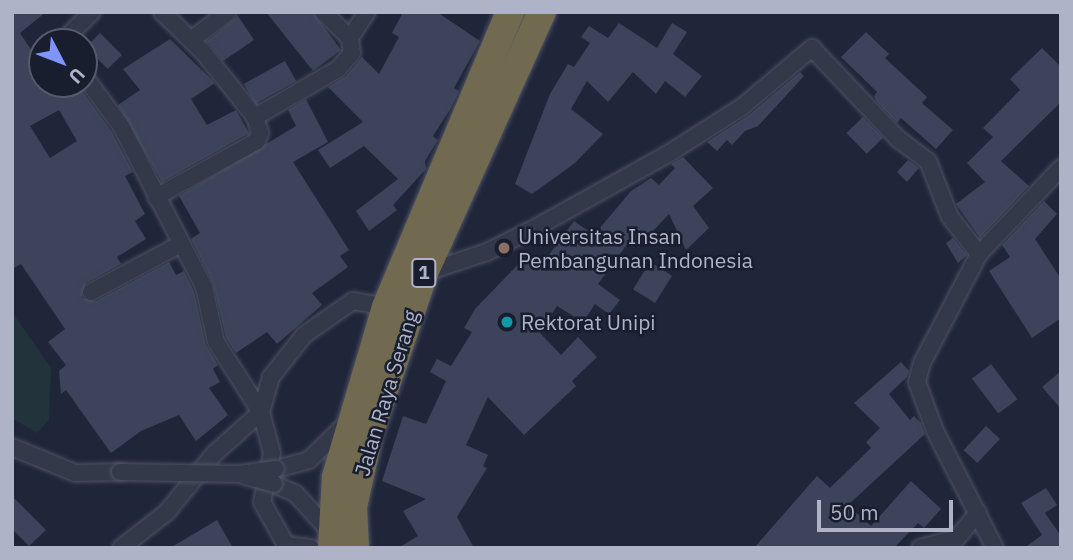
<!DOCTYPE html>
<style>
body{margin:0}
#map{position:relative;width:1073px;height:560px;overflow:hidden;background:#20263a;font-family:"IBM Plex Sans",sans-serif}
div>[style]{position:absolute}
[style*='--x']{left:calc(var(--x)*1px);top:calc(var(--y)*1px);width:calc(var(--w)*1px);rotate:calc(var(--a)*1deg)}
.green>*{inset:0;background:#22333b}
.building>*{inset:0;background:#3c435a;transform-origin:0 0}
.roads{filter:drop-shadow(0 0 2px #4e5365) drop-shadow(0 0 2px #4e5365)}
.street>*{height:16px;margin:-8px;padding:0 8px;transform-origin:8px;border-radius:8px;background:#34394a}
.highway>*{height:28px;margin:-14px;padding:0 14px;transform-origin:14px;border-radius:14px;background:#716a50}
.bridges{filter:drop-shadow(0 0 2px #4e5365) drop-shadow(0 0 2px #4e5365)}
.street-bridge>*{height:16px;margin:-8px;padding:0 8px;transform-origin:8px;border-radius:8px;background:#34394a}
.dots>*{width:19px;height:19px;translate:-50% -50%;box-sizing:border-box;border:4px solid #191e2f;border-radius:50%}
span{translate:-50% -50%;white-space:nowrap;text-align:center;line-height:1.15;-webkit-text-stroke:5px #191e2f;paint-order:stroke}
.shield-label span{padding:2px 5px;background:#191e2f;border:2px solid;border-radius:5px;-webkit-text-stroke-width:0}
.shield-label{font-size:19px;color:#aeb3c7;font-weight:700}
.poi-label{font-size:21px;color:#aeb3c7}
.left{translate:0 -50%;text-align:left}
.street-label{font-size:21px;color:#aeb3c7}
.frame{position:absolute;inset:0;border:14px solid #aeb3c7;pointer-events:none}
.north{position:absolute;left:28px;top:28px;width:70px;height:70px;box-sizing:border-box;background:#191e2f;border:2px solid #555a6c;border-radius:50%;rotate:132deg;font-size:19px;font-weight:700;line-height:28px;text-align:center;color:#aeb3c7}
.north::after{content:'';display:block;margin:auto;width:24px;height:32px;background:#7d95fd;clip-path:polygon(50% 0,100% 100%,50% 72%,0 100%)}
.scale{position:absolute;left:817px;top:500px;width:136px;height:32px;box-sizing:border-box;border:4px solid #aeb3c7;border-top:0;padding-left:9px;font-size:21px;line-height:24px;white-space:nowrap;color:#aeb3c7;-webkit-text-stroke:5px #191e2f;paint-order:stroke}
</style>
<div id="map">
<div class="green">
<i style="clip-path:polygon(12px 312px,51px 368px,49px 420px,37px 433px,12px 418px)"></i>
</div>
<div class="building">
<i style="clip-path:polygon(evenodd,12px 12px,46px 12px,20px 33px,42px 66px,42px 84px,77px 84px,112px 132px,133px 172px,125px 176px,145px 214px,135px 221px,146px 239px,117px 257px,121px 264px,86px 283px,82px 298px,96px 301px,169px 262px,176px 275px,184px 271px,194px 291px,206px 345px,218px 365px,213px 369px,220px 382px,209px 388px,228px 415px,196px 441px,179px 415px,141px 431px,111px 453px,66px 390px,61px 394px,59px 371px,66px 365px,48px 342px,65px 329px,21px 264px,12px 269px,12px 12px,59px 110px,77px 141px,50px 158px,30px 126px,59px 110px)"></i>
<i style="clip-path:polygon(266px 12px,313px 12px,341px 50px,313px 71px)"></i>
<i style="clip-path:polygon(403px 12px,437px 12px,480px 41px,454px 88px,459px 91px,451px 108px,433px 136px,438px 140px,425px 161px,426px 169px,393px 205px,397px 210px,369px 231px,356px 211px,398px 179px,364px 146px,330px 168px,318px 150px,363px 122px,328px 87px,346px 76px,362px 57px,379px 74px,399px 37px,392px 33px)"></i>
<i style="clip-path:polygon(238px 16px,254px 40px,223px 61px,207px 41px)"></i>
<i style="clip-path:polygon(619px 23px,657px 48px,672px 23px,687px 32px,673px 54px,702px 76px,685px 97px,665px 81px,656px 94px,633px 72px,608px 102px,587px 81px,571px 109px,603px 134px,575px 163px,532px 194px,515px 184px,550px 94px,568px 64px,574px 67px,590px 43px,581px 37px,589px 26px,608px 38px)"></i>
<i style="clip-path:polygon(866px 32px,889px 54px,885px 58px,927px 97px,922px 103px,953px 130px,936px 149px,901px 118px,897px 123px,877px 102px,874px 96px,877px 92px,841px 57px)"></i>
<i style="left:100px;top:33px;width:31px;height:20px;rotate:45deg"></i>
<i style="clip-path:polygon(170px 39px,215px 83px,191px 99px,207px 125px,236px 110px,249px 133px,162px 182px,118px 105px,140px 90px,123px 69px)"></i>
<i style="clip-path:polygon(1042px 48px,1061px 67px,1061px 102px,1001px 161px,1029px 186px,980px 238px,956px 204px,985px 182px,967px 163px,993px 137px,983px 128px,1020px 90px,1010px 79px)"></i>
<i style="left:285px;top:61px;width:23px;height:47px;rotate:61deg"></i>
<i style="clip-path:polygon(800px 72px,804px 76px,758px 126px,745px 131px,732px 145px,727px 140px,717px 151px,707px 142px,749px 115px)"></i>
<i style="clip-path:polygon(306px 99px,328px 142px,293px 162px,349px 250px,340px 256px,348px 267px,312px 293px,322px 305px,277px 344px,267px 332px,236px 353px,226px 338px,213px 283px,191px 239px,200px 233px,179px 196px,296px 126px,288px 110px)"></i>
<i style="left:863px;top:117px;width:29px;height:23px;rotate:46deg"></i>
<i style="clip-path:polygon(683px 157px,713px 188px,693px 206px,709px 228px,686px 250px,669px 214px,639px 246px,631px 239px,598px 284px,620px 300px,609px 314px,595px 304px,583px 322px,557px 306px,540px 333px,561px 355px,578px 337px,597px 357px,572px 381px,576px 386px,524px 435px,488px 397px,466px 445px,488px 455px,483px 466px,487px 468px,457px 517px,474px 548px,398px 548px,418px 536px,403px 511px,426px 499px,382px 481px,403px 416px,426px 424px,446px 381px,430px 372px,437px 359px,451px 366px,472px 332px,464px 328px,475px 309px,527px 255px,540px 267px,574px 221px,594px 235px,631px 191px,651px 178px,659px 185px,675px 168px,671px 164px)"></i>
<i style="clip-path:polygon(908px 160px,919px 168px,907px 182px,897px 172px)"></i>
<i style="clip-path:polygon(1044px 201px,1057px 214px,1035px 239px,1061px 279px,1061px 318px,1032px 338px,989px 271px,1010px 257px,1002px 245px)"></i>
<i style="clip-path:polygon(953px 238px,967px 255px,958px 263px,946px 243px)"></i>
<i style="left:650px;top:262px;width:26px;height:32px;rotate:32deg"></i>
<i style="clip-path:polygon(901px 362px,909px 371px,907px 377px,889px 394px,910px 420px,914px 416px,921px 423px,925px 434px,848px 505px,871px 526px,911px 481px,941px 509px,924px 528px,918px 523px,894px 548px,754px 548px,817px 476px,830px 488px,871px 448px,866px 442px,880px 428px,854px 403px)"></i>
<i style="left:991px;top:364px;width:44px;height:24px;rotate:53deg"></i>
<i style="clip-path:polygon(1061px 371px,1061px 409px,1042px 387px)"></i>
<i style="left:986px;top:426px;width:19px;height:33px;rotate:43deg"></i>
<i style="clip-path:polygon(1046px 488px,1057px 505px,1045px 513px,1061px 536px,1061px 548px,1024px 548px,1042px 535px,1021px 503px)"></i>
<i style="clip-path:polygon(12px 496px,46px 530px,29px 546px,12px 529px)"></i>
<i style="clip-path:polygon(217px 520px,233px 548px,170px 548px)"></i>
</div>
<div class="roads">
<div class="street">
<i style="--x:162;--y:12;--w:57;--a:44.3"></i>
<i style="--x:203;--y:52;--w:83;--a:51.3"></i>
<i style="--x:323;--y:12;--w:37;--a:44"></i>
<i style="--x:191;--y:40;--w:46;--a:-37.1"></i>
<i style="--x:62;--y:42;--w:42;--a:-45"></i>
<i style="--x:84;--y:76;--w:62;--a:53.5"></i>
<i style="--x:121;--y:126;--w:181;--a:62.7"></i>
<i style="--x:204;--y:287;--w:56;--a:77.7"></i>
<i style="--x:216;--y:342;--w:83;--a:57.3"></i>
<i style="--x:261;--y:412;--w:42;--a:75"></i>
<i style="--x:272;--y:453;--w:50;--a:101.5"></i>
<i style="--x:262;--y:502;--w:49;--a:60.8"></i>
<i style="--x:286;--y:545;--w:25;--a:7"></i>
<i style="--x:156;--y:197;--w:115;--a:-29"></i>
<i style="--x:257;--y:141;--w:9;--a:-69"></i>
<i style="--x:260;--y:133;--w:17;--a:-107"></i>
<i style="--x:255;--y:117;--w:96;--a:-30"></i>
<i style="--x:338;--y:69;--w:21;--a:-49"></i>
<i style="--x:352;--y:53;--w:15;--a:-98"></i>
<i style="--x:350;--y:38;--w:31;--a:-57"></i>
<i style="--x:979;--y:254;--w:119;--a:-46.4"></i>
<i style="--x:424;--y:273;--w:66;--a:-18.4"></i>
<i style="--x:487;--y:252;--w:51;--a:-26.6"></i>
<i style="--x:533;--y:229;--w:154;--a:-29.1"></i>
<i style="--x:668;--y:154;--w:88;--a:-32.4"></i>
<i style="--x:742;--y:107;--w:92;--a:-40.1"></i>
<i style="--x:812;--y:48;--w:124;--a:46.6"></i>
<i style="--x:897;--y:138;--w:39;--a:37"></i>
<i style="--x:928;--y:161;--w:60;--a:68.6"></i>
<i style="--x:950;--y:217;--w:47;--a:51.9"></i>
<i style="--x:979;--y:254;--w:123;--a:117.6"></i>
<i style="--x:922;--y:363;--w:20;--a:105"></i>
<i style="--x:917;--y:382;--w:52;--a:69.8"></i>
<i style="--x:935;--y:431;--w:131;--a:62.9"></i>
<i style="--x:91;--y:292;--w:102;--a:-28.1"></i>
<i style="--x:12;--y:447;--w:68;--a:22.4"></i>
<i style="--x:75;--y:473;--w:45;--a:-1.3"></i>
<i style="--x:276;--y:469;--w:34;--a:-15"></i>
<i style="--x:309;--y:460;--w:50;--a:-44.2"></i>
<i style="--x:274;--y:484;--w:24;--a:24"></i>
<i style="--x:296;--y:494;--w:54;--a:48"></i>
<i style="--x:121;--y:548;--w:58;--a:-38"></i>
<i style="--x:167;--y:512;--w:75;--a:-51"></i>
<i style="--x:214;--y:454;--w:63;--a:-41.8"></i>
<i style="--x:261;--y:412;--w:36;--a:-74"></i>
<i style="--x:271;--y:377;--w:53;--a:-51.8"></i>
<i style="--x:304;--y:335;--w:60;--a:-34.8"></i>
<i style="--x:353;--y:301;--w:34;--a:10"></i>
<i style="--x:920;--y:548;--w:38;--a:-15"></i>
<i style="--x:957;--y:538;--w:33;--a:-50"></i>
</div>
<div class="highway">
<i style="--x:332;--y:548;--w:71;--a:-86.8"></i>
<i style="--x:336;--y:477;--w:177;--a:-73.6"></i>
<i style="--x:386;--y:307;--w:320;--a:-67.2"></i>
<i style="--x:355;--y:548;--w:41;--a:-92.8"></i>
<i style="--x:353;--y:507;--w:75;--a:-77.6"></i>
<i style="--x:369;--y:434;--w:170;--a:-71.1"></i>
<i style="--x:424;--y:273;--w:286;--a:-65.7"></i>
</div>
</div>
<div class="bridges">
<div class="street-bridge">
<i style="--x:120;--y:472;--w:119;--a:1"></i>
<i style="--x:239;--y:474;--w:37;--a:-8"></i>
<i style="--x:245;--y:476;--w:30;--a:15"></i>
</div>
</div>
<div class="dots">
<i style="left:504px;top:248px;background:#8d6e63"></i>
<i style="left:507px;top:322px;background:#0f9aa8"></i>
</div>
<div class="shield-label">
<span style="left:424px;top:273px">1</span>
</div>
<div class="poi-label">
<span class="left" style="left:518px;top:248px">Universitas Insan<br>Pembangunan Indonesia</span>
<span class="left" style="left:521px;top:322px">Rektorat Unipi</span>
</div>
<div class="street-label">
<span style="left:386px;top:393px;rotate:-73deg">Jalan Raya Serang</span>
</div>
<div class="frame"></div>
<div class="north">U</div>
<div class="scale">50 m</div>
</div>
